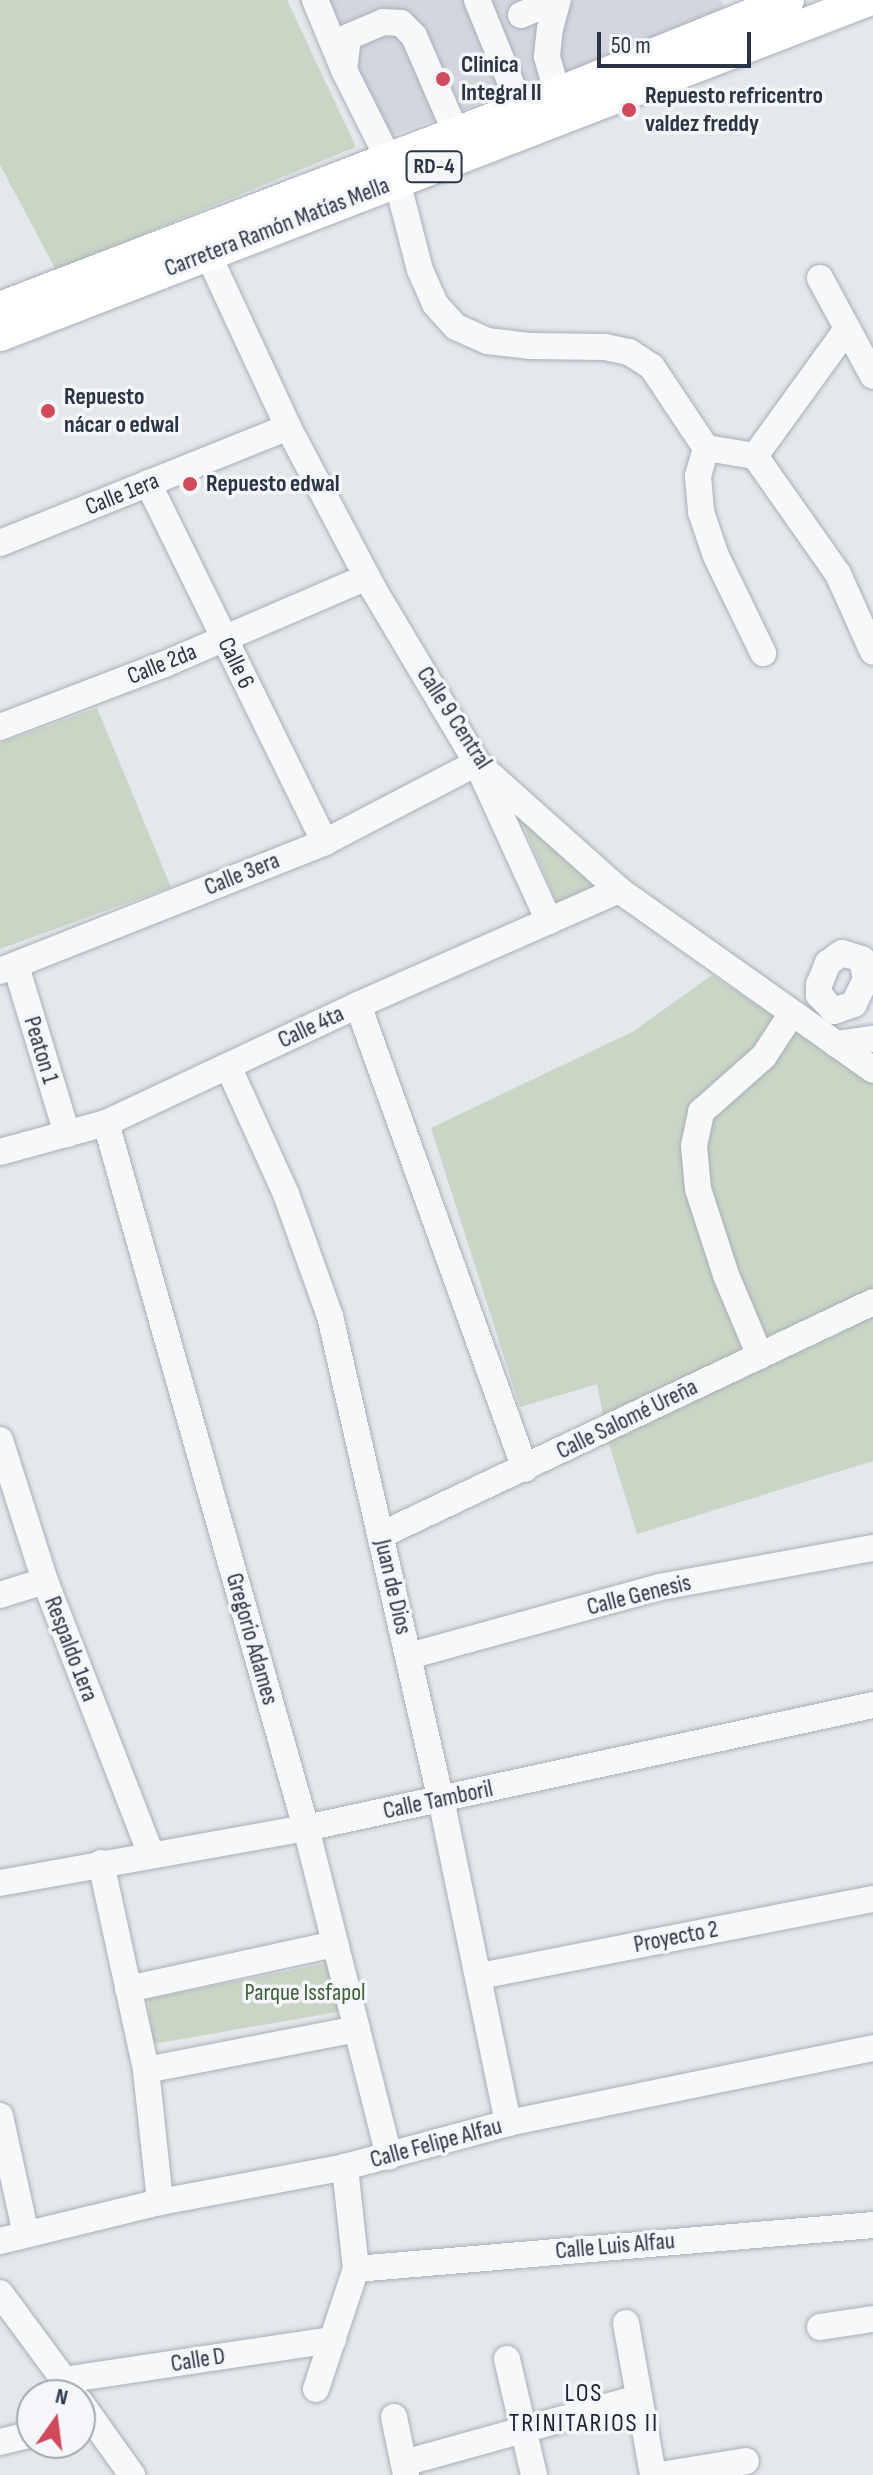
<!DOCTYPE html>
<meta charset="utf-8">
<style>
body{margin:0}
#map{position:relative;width:873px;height:2475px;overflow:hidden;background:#e4e7ec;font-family:"Sofia Sans Condensed",sans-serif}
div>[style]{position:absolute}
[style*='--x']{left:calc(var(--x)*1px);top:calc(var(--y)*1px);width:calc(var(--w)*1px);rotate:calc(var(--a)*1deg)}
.built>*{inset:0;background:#d2d6de}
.green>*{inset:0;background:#c9d6c5}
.roads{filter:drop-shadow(0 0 2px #a9aeb7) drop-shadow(0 0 2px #a9aeb7)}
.minor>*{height:26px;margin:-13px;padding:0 13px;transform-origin:13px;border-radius:13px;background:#f7f8fa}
.major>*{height:32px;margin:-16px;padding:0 16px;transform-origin:16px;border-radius:16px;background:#fff}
.dots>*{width:22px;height:22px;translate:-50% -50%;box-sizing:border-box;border:4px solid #f4f6f9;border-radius:50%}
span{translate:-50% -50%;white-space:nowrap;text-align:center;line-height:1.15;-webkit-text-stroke:7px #f4f6f9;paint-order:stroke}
.shield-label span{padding:2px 6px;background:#f4f6f9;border:2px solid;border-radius:6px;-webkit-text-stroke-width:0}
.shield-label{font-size:22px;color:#2b3445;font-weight:700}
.poi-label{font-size:24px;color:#2b3445;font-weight:700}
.left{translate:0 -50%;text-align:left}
.street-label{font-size:24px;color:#2b3445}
.park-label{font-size:24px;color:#3f6138}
.neighbourhood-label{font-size:26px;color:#1d2536;letter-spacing:2px}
.north{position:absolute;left:16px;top:2379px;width:80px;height:80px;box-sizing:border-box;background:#f4f6f9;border:2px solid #a4a8b1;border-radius:50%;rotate:14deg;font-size:22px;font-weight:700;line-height:32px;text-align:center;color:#2b3445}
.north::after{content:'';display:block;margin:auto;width:28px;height:36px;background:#d1495b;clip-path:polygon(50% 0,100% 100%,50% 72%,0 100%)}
.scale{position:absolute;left:597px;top:32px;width:154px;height:36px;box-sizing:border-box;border:4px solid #2b3445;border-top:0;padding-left:10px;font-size:24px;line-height:28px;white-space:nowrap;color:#2b3445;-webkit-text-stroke:6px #f4f6f9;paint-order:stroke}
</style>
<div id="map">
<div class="built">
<i style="clip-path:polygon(299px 0,721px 0,727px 14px,368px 144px)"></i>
</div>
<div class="green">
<i style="clip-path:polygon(0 0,287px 0,356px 147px,56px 270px,0 165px)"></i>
<i style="clip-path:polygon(97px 708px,171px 887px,0 949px,0 743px)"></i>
<i style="clip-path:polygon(515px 806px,606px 888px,560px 910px)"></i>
<i style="clip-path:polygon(712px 975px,873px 1083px,873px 1461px,637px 1534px,608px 1441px,597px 1384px,520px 1407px,431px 1128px,634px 1031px)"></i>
<i style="clip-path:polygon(327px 1963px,343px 2011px,153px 2044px,148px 1999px)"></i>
</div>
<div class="roads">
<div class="minor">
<i style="--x:315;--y:0;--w:76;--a:67.5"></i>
<i style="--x:344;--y:70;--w:98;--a:63.4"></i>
<i style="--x:477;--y:0;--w:117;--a:67.8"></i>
<i style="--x:521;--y:15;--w:39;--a:-23"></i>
<i style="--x:344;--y:70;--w:33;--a:-83"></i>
<i style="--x:348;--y:37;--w:38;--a:-23"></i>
<i style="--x:383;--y:22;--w:18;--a:3"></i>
<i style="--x:401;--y:23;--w:18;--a:45"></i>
<i style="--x:414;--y:36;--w:106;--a:66.6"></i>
<i style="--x:557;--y:92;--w:37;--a:-106"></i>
<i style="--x:547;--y:56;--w:27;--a:-84"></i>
<i style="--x:550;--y:29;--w:30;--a:-75"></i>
<i style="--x:397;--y:181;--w:92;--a:75.5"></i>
<i style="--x:420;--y:270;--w:37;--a:66"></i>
<i style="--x:435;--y:304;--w:31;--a:48"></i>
<i style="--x:456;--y:327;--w:34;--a:24"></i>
<i style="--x:487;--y:341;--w:43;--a:6.6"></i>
<i style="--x:530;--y:346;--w:75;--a:0.8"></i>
<i style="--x:605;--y:347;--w:25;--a:12"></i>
<i style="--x:629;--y:352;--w:27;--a:33"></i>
<i style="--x:652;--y:367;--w:97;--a:56.3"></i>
<i style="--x:706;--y:448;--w:29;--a:106"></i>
<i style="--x:698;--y:476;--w:36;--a:85"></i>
<i style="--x:701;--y:512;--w:46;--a:71.2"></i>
<i style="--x:716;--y:556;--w:108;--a:64.1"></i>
<i style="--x:200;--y:237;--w:209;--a:65.1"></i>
<i style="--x:288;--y:427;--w:184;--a:62.2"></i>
<i style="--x:374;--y:590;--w:201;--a:59.2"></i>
<i style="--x:477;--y:763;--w:191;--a:41.8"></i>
<i style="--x:619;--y:890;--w:311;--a:35.3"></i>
<i style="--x:820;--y:278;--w:111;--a:61.6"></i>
<i style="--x:706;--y:448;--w:50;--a:9.3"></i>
<i style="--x:755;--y:456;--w:144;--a:54.9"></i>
<i style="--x:838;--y:574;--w:85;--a:65.8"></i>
<i style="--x:755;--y:456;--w:157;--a:-54.1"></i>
<i style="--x:148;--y:483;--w:400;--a:63.8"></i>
<i style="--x:0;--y:543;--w:310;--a:-21.9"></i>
<i style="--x:0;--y:727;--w:177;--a:-20.9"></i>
<i style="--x:165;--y:664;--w:220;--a:-23.3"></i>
<i style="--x:481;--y:772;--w:164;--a:65.5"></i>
<i style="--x:842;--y:953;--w:21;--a:17"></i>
<i style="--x:862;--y:959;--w:20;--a:79"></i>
<i style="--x:866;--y:979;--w:28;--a:116"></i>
<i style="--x:854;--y:1004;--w:21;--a:161"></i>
<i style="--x:834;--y:1011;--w:22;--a:-133"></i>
<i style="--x:819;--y:995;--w:10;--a:-90"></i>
<i style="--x:819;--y:985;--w:24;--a:-68"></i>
<i style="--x:828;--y:963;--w:17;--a:-36"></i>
<i style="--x:16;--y:966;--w:176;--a:73.1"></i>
<i style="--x:0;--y:971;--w:350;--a:-21.6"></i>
<i style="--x:325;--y:842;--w:171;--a:-27.5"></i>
<i style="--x:358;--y:1005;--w:493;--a:70.2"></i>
<i style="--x:836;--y:1044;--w:37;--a:-8"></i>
<i style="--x:228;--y:1066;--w:141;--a:65.6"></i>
<i style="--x:286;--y:1194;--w:130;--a:70.2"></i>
<i style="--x:330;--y:1316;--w:496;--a:77.1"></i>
<i style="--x:441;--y:1799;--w:331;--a:78.3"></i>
<i style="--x:106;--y:1123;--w:733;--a:74.16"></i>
<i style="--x:306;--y:1828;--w:339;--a:75.8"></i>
<i style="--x:0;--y:1152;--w:110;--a:-15.3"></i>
<i style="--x:106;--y:1123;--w:278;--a:-25.1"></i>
<i style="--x:358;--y:1005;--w:285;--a:-23.8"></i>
<i style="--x:760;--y:1356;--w:88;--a:-112.8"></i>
<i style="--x:726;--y:1275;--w:90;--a:-108"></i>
<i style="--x:698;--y:1189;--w:43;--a:-95.3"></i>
<i style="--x:694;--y:1146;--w:35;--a:-78"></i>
<i style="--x:701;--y:1112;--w:84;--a:-41.6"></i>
<i style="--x:764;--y:1056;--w:51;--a:-56.9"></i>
<i style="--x:0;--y:1440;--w:148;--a:72.3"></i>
<i style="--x:45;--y:1581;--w:293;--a:68.8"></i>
<i style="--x:381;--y:1535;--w:544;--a:-25.34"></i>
<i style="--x:0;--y:1595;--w:47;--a:-17.3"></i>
<i style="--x:409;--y:1656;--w:260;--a:-15.4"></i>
<i style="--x:660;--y:1587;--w:217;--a:-10.4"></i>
<i style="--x:101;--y:1863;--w:212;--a:77.7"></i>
<i style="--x:146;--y:2070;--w:133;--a:83.9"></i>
<i style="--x:0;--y:1883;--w:311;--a:-10.2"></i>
<i style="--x:306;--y:1828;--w:580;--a:-12.24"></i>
<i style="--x:480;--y:1976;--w:400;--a:-11.1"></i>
<i style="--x:128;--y:1989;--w:212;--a:-12.3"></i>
<i style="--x:146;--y:2070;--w:215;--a:-11"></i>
<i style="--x:0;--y:2116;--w:121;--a:77.6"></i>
<i style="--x:0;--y:2241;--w:165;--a:-13.7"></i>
<i style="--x:160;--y:2202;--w:188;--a:-10.7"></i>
<i style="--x:345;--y:2167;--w:169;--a:-15.1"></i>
<i style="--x:508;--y:2123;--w:373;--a:-11.6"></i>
<i style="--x:356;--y:2269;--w:519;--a:-4.86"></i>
<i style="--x:0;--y:2293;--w:123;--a:53.6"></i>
<i style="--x:626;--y:2323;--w:154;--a:79.9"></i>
<i style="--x:820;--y:2327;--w:54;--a:-8.6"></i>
<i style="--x:507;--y:2359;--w:119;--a:76.9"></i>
<i style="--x:64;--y:2380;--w:272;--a:-8.5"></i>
<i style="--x:316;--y:2389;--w:126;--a:-71.6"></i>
<i style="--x:356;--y:2269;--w:103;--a:-96.2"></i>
<i style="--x:80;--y:2402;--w:90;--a:54.5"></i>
<i style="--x:394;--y:2417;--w:59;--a:78.3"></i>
<i style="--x:0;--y:2442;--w:33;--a:-14"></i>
<i style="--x:404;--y:2463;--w:244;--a:-15.5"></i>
<i style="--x:660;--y:2475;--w:87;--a:-9.2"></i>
</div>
<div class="major">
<i style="--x:0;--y:308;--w:558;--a:-21"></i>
<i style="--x:521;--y:108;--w:288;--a:-22"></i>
<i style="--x:0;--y:335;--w:930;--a:-21.1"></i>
</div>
</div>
<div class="dots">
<i style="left:443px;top:79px;background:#d1495b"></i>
<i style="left:629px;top:110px;background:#d1495b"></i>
<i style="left:48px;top:411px;background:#d1495b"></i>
<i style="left:190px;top:484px;background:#d1495b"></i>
</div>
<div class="shield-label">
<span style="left:434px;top:167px">RD-4</span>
</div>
<div class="poi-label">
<span class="left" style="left:461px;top:79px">Clinica<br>Integral II</span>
<span class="left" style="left:645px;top:110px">Repuesto refricentro<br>valdez freddy</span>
<span class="left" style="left:64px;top:411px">Repuesto<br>nácar o edwal</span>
<span class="left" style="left:206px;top:484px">Repuesto edwal</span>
</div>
<div class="street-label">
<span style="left:277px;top:227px;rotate:-21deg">Carretera Ramón Matías Mella</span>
<span style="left:122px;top:494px;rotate:-22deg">Calle 1era</span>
<span style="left:236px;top:663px;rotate:64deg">Calle 6</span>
<span style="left:162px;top:664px;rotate:-22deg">Calle 2da</span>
<span style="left:454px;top:718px;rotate:57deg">Calle 9 Central</span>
<span style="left:242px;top:874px;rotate:-22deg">Calle 3era</span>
<span style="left:311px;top:1027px;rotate:-25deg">Calle 4ta</span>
<span style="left:41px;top:1050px;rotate:73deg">Peaton 1</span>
<span style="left:627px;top:1419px;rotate:-26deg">Calle Salomé Ureña</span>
<span style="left:393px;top:1587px;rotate:77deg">Juan de Dios</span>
<span style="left:639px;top:1595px;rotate:-14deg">Calle Genesis</span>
<span style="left:252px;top:1639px;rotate:74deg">Gregorio Adames</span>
<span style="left:71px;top:1649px;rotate:69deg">Respaldo 1era</span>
<span style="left:438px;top:1800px;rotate:-12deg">Calle Tamboril</span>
<span style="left:676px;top:1937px;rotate:-11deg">Proyecto 2</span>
<span style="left:436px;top:2143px;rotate:-15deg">Calle Felipe Alfau</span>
<span style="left:615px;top:2246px;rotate:-5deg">Calle Luis Alfau</span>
<span style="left:198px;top:2360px;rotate:-9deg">Calle D</span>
</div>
<div class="park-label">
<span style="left:305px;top:1993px">Parque Issfapol</span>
</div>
<div class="neighbourhood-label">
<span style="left:584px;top:2409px">LOS<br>TRINITARIOS II</span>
</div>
<div class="north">N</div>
<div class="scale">50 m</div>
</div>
